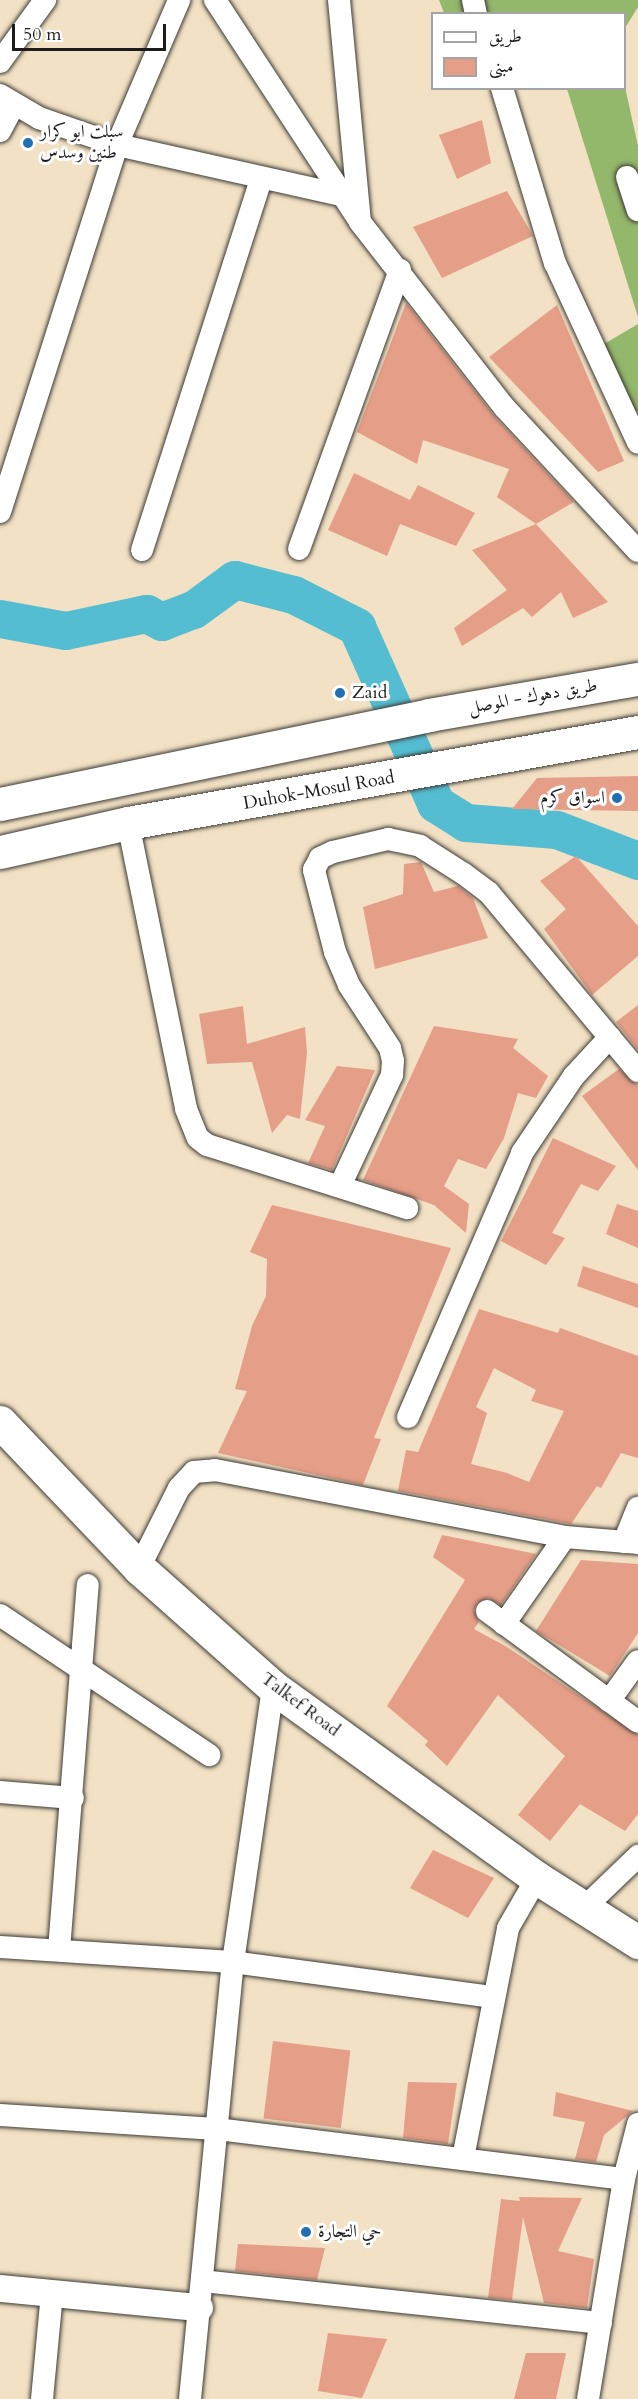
<!DOCTYPE html>
<meta charset="utf-8">
<style>
body{margin:0}
#map{position:relative;width:638px;height:2399px;overflow:hidden;background:#f2e1c4;font-family:Cardo,Amiri,serif}
div>[style]{position:absolute}
[style*='--x']{left:calc(var(--x)*1px);top:calc(var(--y)*1px);width:calc(var(--w)*1px);rotate:calc(var(--a)*1deg)}
.forest>*{inset:0;background:#93b76b}
.river>*{height:38px;margin:-19px;padding:0 19px;transform-origin:19px;border-radius:19px;background:#54bdd1}
.building>*{inset:0;background:#e59e87;transform-origin:0 0}
.roads{filter:drop-shadow(0 0 2px #3c3a35) drop-shadow(0 0 2px #3c3a35)}
.minor>*{height:22px;margin:-11px;padding:0 11px;transform-origin:11px;border-radius:11px;background:#fff}
.tertiary>*{height:27px;margin:-13.5px;padding:0 13.5px;transform-origin:13.5px;border-radius:13.5px;background:#fff}
.primary>*{height:33px;margin:-16.5px;padding:0 16.5px;transform-origin:16.5px;border-radius:16.5px;background:#fff}
.trunk>*{height:33px;margin:-16.5px;padding:0 16.5px;transform-origin:16.5px;border-radius:16.5px;background:#fff}
.dots>*{width:16px;height:16px;translate:-50% -50%;box-sizing:border-box;border:3px solid #fff;border-radius:50%}
span{translate:-50% -50%;white-space:nowrap;text-align:center;line-height:1.15;-webkit-text-stroke:6px #fff;paint-order:stroke}
.poi-label{font-size:18px;color:#1c1c1c}
.left{translate:0 -50%;text-align:left}
.right{translate:-100% -50%;text-align:right}
.street-label{font-size:18px;color:#1c1c1c}
.legend{position:absolute;left:431px;top:12px;width:195px;height:78px;box-sizing:border-box;background:#fff;border:2px solid #a4a4a4;margin:0;padding:8px 10px;list-style:none;font-size:18px;color:#1c1c1c}
.legend li{display:flex;align-items:center;gap:12px;height:30px}
.legend b{width:30px;border:2px solid #a4a4a4}
.scale{position:absolute;left:12px;top:24px;width:154px;height:27px;box-sizing:border-box;border:3px solid #1c1c1c;border-top:0;padding-left:8px;font-size:18px;line-height:21px;white-space:nowrap;color:#1c1c1c;-webkit-text-stroke:4px #fff;paint-order:stroke}
</style>
<div id="map">
<div class="forest">
<i style="clip-path:polygon(439px 0,638px 0,638px 7px,625px 28px,624px 14px,444px 13px)"></i>
<i style="clip-path:polygon(625px 87px,638px 146px,638px 317px,567px 89px)"></i>
<i style="clip-path:polygon(638px 324px,638px 411px,630px 412px,604px 344px)"></i>
</div>
<div class="river">
<i style="--x:0;--y:619;--w:67;--a:10.3"></i>
<i style="--x:66;--y:631;--w:83;--a:-11.9"></i>
<i style="--x:147;--y:614;--w:17;--a:28"></i>
<i style="--x:162;--y:622;--w:34;--a:-21"></i>
<i style="--x:194;--y:610;--w:51;--a:-36.2"></i>
<i style="--x:235;--y:580;--w:61;--a:14.3"></i>
<i style="--x:294;--y:595;--w:71;--a:26.9"></i>
<i style="--x:357;--y:627;--w:194;--a:65.9"></i>
<i style="--x:436;--y:804;--w:36;--a:32"></i>
<i style="--x:466;--y:823;--w:91;--a:4.4"></i>
<i style="--x:557;--y:830;--w:87;--a:20.9"></i>
</div>
<div class="building">
<i style="clip-path:polygon(482px 120px,491px 163px,457px 179px,439px 135px)"></i>
<i style="clip-path:polygon(507px 191px,533px 236px,442px 278px,413px 227px)"></i>
<i style="clip-path:polygon(406px 303px,495px 417px,574px 502px,536px 524px,497px 497px,509px 469px,423px 440px,417px 464px,357px 432px)"></i>
<i style="clip-path:polygon(557px 305px,624px 461px,598px 472px,489px 357px)"></i>
<i style="clip-path:polygon(354px 473px,410px 500px,418px 485px,475px 513px,456px 546px,400px 524px,387px 556px,328px 530px)"></i>
<i style="clip-path:polygon(536px 524px,608px 602px,573px 618px,561px 592px,532px 617px,523px 608px,462px 646px,454px 628px,507px 590px,472px 550px)"></i>
<i style="clip-path:polygon(638px 776px,638px 811px,512px 809px,537px 778px)"></i>
<i style="clip-path:polygon(576px 856px,638px 926px,638px 956px,592px 995px,544px 929px,566px 909px,540px 881px)"></i>
<i style="clip-path:polygon(421px 862px,434px 892px,458px 886px,473px 898px,488px 938px,375px 969px,363px 907px,403px 894px,404px 864px)"></i>
<i style="clip-path:polygon(638px 1005px,638px 1050px,616px 1022px)"></i>
<i style="clip-path:polygon(243px 1006px,247px 1044px,305px 1027px,307px 1053px,300px 1119px,287px 1115px,272px 1133px,252px 1062px,207px 1064px,199px 1014px)"></i>
<i style="clip-path:polygon(434px 1026px,518px 1039px,513px 1048px,548px 1076px,536px 1098px,518px 1093px,504px 1138px,486px 1169px,458px 1159px,444px 1186px,469px 1204px,466px 1233px,434px 1205px,363px 1180px)"></i>
<i style="clip-path:polygon(337px 1066px,375px 1070px,332px 1170px,308px 1163px,325px 1126px,305px 1120px)"></i>
<i style="clip-path:polygon(619px 1069px,638px 1086px,638px 1170px,582px 1096px)"></i>
<i style="clip-path:polygon(553px 1138px,616px 1166px,598px 1191px,581px 1184px,552px 1233px,565px 1238px,546px 1265px,501px 1241px)"></i>
<i style="clip-path:polygon(617px 1204px,638px 1211px,638px 1248px,606px 1234px)"></i>
<i style="clip-path:polygon(272px 1205px,451px 1248px,374px 1438px,381px 1439px,363px 1485px,218px 1453px,247px 1391px,235px 1389px,252px 1326px,266px 1296px,267px 1259px,250px 1252px)"></i>
<i style="clip-path:polygon(583px 1266px,638px 1284px,638px 1308px,577px 1286px)"></i>
<i style="clip-path:polygon(evenodd,479px 1309px,558px 1333px,560px 1328px,638px 1356px,638px 1458px,621px 1453px,601px 1488px,597px 1486px,571px 1524px,398px 1491px,406px 1450px,418px 1452px,479px 1309px,494px 1368px,536px 1390px,531px 1401px,564px 1411px,529px 1482px,507px 1473px,471px 1464px,487px 1413px,476px 1407px,494px 1368px)"></i>
<i style="clip-path:polygon(442px 1535px,536px 1554px,501px 1605px,488px 1598px,477px 1603px,474px 1610px,479px 1622px,474px 1629px,507px 1647px,638px 1735px,638px 1814px,625px 1831px,580px 1804px,550px 1841px,518px 1815px,565px 1756px,498px 1695px,447px 1766px,425px 1745px,428px 1741px,387px 1706px,465px 1580px,433px 1557px)"></i>
<i style="clip-path:polygon(581px 1560px,638px 1564px,638px 1633px,610px 1676px,536px 1631px)"></i>
<i style="clip-path:polygon(433px 1850px,494px 1878px,468px 1918px,410px 1888px)"></i>
<i style="left:273px;top:2041px;width:78px;height:78px;rotate:7deg"></i>
<i style="clip-path:polygon(408px 2082px,457px 2083px,448px 2144px,403px 2138px)"></i>
<i style="clip-path:polygon(556px 2092px,633px 2111px,604px 2135px,596px 2162px,575px 2159px,585px 2122px,553px 2116px)"></i>
<i style="clip-path:polygon(519px 2197px,582px 2198px,558px 2251px,594px 2259px,587px 2308px,544px 2303px,523px 2217px,512px 2300px,488px 2298px,501px 2199px,520px 2201px)"></i>
<i style="clip-path:polygon(238px 2244px,325px 2248px,317px 2280px,235px 2271px)"></i>
<i style="clip-path:polygon(328px 2333px,387px 2339px,362px 2398px,318px 2391px)"></i>
<i style="clip-path:polygon(526px 2353px,566px 2353px,556px 2399px,514px 2399px)"></i>
</div>
<div class="roads">
<div class="minor">
<i style="--x:215;--y:0;--w:265;--a:56.8"></i>
<i style="--x:360;--y:222;--w:236;--a:52.1"></i>
<i style="--x:505;--y:408;--w:195;--a:47.1"></i>
<i style="--x:339;--y:0;--w:222;--a:84.6"></i>
<i style="--x:473;--y:0;--w:14;--a:78"></i>
<i style="--x:0;--y:62;--w:77;--a:-54"></i>
<i style="--x:502;--y:88;--w:183;--a:73.2"></i>
<i style="--x:555;--y:263;--w:198;--a:65.2"></i>
<i style="--x:0;--y:95;--w:45;--a:30.5"></i>
<i style="--x:39;--y:118;--w:83;--a:19.1"></i>
<i style="--x:117;--y:145;--w:230;--a:12.6"></i>
<i style="--x:0;--y:131;--w:30;--a:-62"></i>
<i style="--x:627;--y:177;--w:35;--a:72"></i>
<i style="--x:0;--y:512;--w:385;--a:-72.3"></i>
<i style="--x:117;--y:145;--w:158;--a:-66.8"></i>
<i style="--x:299;--y:549;--w:297;--a:-70.1"></i>
<i style="--x:142;--y:550;--w:389;--a:-72.2"></i>
<i style="--x:128;--y:823;--w:292;--a:78.5"></i>
<i style="--x:186;--y:1109;--w:31;--a:68"></i>
<i style="--x:198;--y:1138;--w:11;--a:38"></i>
<i style="--x:207;--y:1145;--w:210;--a:17.5"></i>
<i style="--x:340;--y:1186;--w:123;--a:-64.9"></i>
<i style="--x:392;--y:1075;--w:14;--a:-86"></i>
<i style="--x:393;--y:1061;--w:13;--a:-103"></i>
<i style="--x:390;--y:1048;--w:75;--a:-123.1"></i>
<i style="--x:349;--y:985;--w:36;--a:-113"></i>
<i style="--x:335;--y:952;--w:85;--a:-104.4"></i>
<i style="--x:314;--y:870;--w:13;--a:-63"></i>
<i style="--x:320;--y:858;--w:14;--a:-25"></i>
<i style="--x:333;--y:852;--w:57;--a:-13.3"></i>
<i style="--x:388;--y:839;--w:33;--a:12"></i>
<i style="--x:420;--y:846;--w:52;--a:32.5"></i>
<i style="--x:464;--y:874;--w:31;--a:37"></i>
<i style="--x:489;--y:893;--w:232;--a:50.1"></i>
<i style="--x:408;--y:1417;--w:288;--a:-66.6"></i>
<i style="--x:522;--y:1153;--w:93;--a:-56"></i>
<i style="--x:574;--y:1076;--w:53;--a:-47.3"></i>
<i style="--x:624;--y:1542;--w:37;--a:-68"></i>
<i style="--x:139;--y:1568;--w:89;--a:-63.4"></i>
<i style="--x:179;--y:1488;--w:22;--a:-47"></i>
<i style="--x:194;--y:1472;--w:21;--a:-5"></i>
<i style="--x:215;--y:1470;--w:356;--a:10.8"></i>
<i style="--x:565;--y:1537;--w:73;--a:4.7"></i>
<i style="--x:487;--y:1611;--w:187;--a:36.3"></i>
<i style="--x:0;--y:1615;--w:252;--a:33.8"></i>
<i style="--x:504;--y:1624;--w:106;--a:-55"></i>
<i style="--x:609;--y:1701;--w:49;--a:-54.1"></i>
<i style="--x:0;--y:1792;--w:73;--a:4.7"></i>
<i style="--x:585;--y:1907;--w:74;--a:-43.9"></i>
<i style="--x:0;--y:1947;--w:233;--a:3.7"></i>
<i style="--x:233;--y:1962;--w:261;--a:7.7"></i>
<i style="--x:59;--y:1950;--w:366;--a:-85.5"></i>
<i style="--x:0;--y:2115;--w:217;--a:3.7"></i>
<i style="--x:217;--y:2129;--w:410;--a:7"></i>
<i style="--x:463;--y:2158;--w:234;--a:-78.9"></i>
<i style="--x:508;--y:1928;--w:58;--a:-59.9"></i>
<i style="--x:202;--y:2281;--w:401;--a:6"></i>
<i style="--x:42;--y:2399;--w:106;--a:-84.6"></i>
<i style="--x:190;--y:2399;--w:439;--a:-84.4"></i>
<i style="--x:233;--y:1962;--w:278;--a:-81.7"></i>
<i style="--x:588;--y:2399;--w:223;--a:-80.7"></i>
<i style="--x:624;--y:2179;--w:57;--a:-75.7"></i>
</div>
<div class="tertiary">
<i style="--x:0;--y:2288;--w:200;--a:5.5"></i>
</div>
<div class="primary">
<i style="--x:0;--y:1422;--w:202;--a:46.4"></i>
<i style="--x:139;--y:1568;--w:179;--a:41.6"></i>
<i style="--x:273;--y:1687;--w:326;--a:35.9"></i>
<i style="--x:537;--y:1878;--w:120;--a:32.4"></i>
</div>
<div class="trunk">
<i style="--x:0;--y:804;--w:438;--a:-11.7"></i>
<i style="--x:429;--y:715;--w:212;--a:-9.8"></i>
<i style="--x:0;--y:852;--w:131;--a:-12.8"></i>
<i style="--x:128;--y:823;--w:518;--a:-10.12"></i>
</div>
</div>
<div class="dots">
<i style="left:28px;top:143px;background:#1f6fb2"></i>
<i style="left:340px;top:693px;background:#1f6fb2"></i>
<i style="left:617px;top:798px;background:#1f6fb2"></i>
<i style="left:306px;top:2232px;background:#1f6fb2"></i>
</div>
<div class="poi-label">
<span class="left" style="left:40px;top:143px">سبلت ابو كرار<br>طنين وسدس</span>
<span class="left" style="left:352px;top:693px">Zaid</span>
<span class="right" style="left:605px;top:798px">اسواق كرم</span>
<span class="left" style="left:318px;top:2232px">حي التجارة</span>
</div>
<div class="street-label">
<span style="left:533px;top:697px;rotate:-10deg">طريق دهوك - الموصل</span>
<span style="left:319px;top:791px;rotate:-10deg">Duhok-Mosul Road</span>
<span style="left:300px;top:1705px;rotate:37deg">Talkef Road</span>
</div>
<ul class="legend">
<li><b style="height:8px;background:#fff"></b>طريق</li>
<li><b style="height:16px;background:#e59e87"></b>مبنى</li>
</ul>
<div class="scale">50 m</div>
</div>
